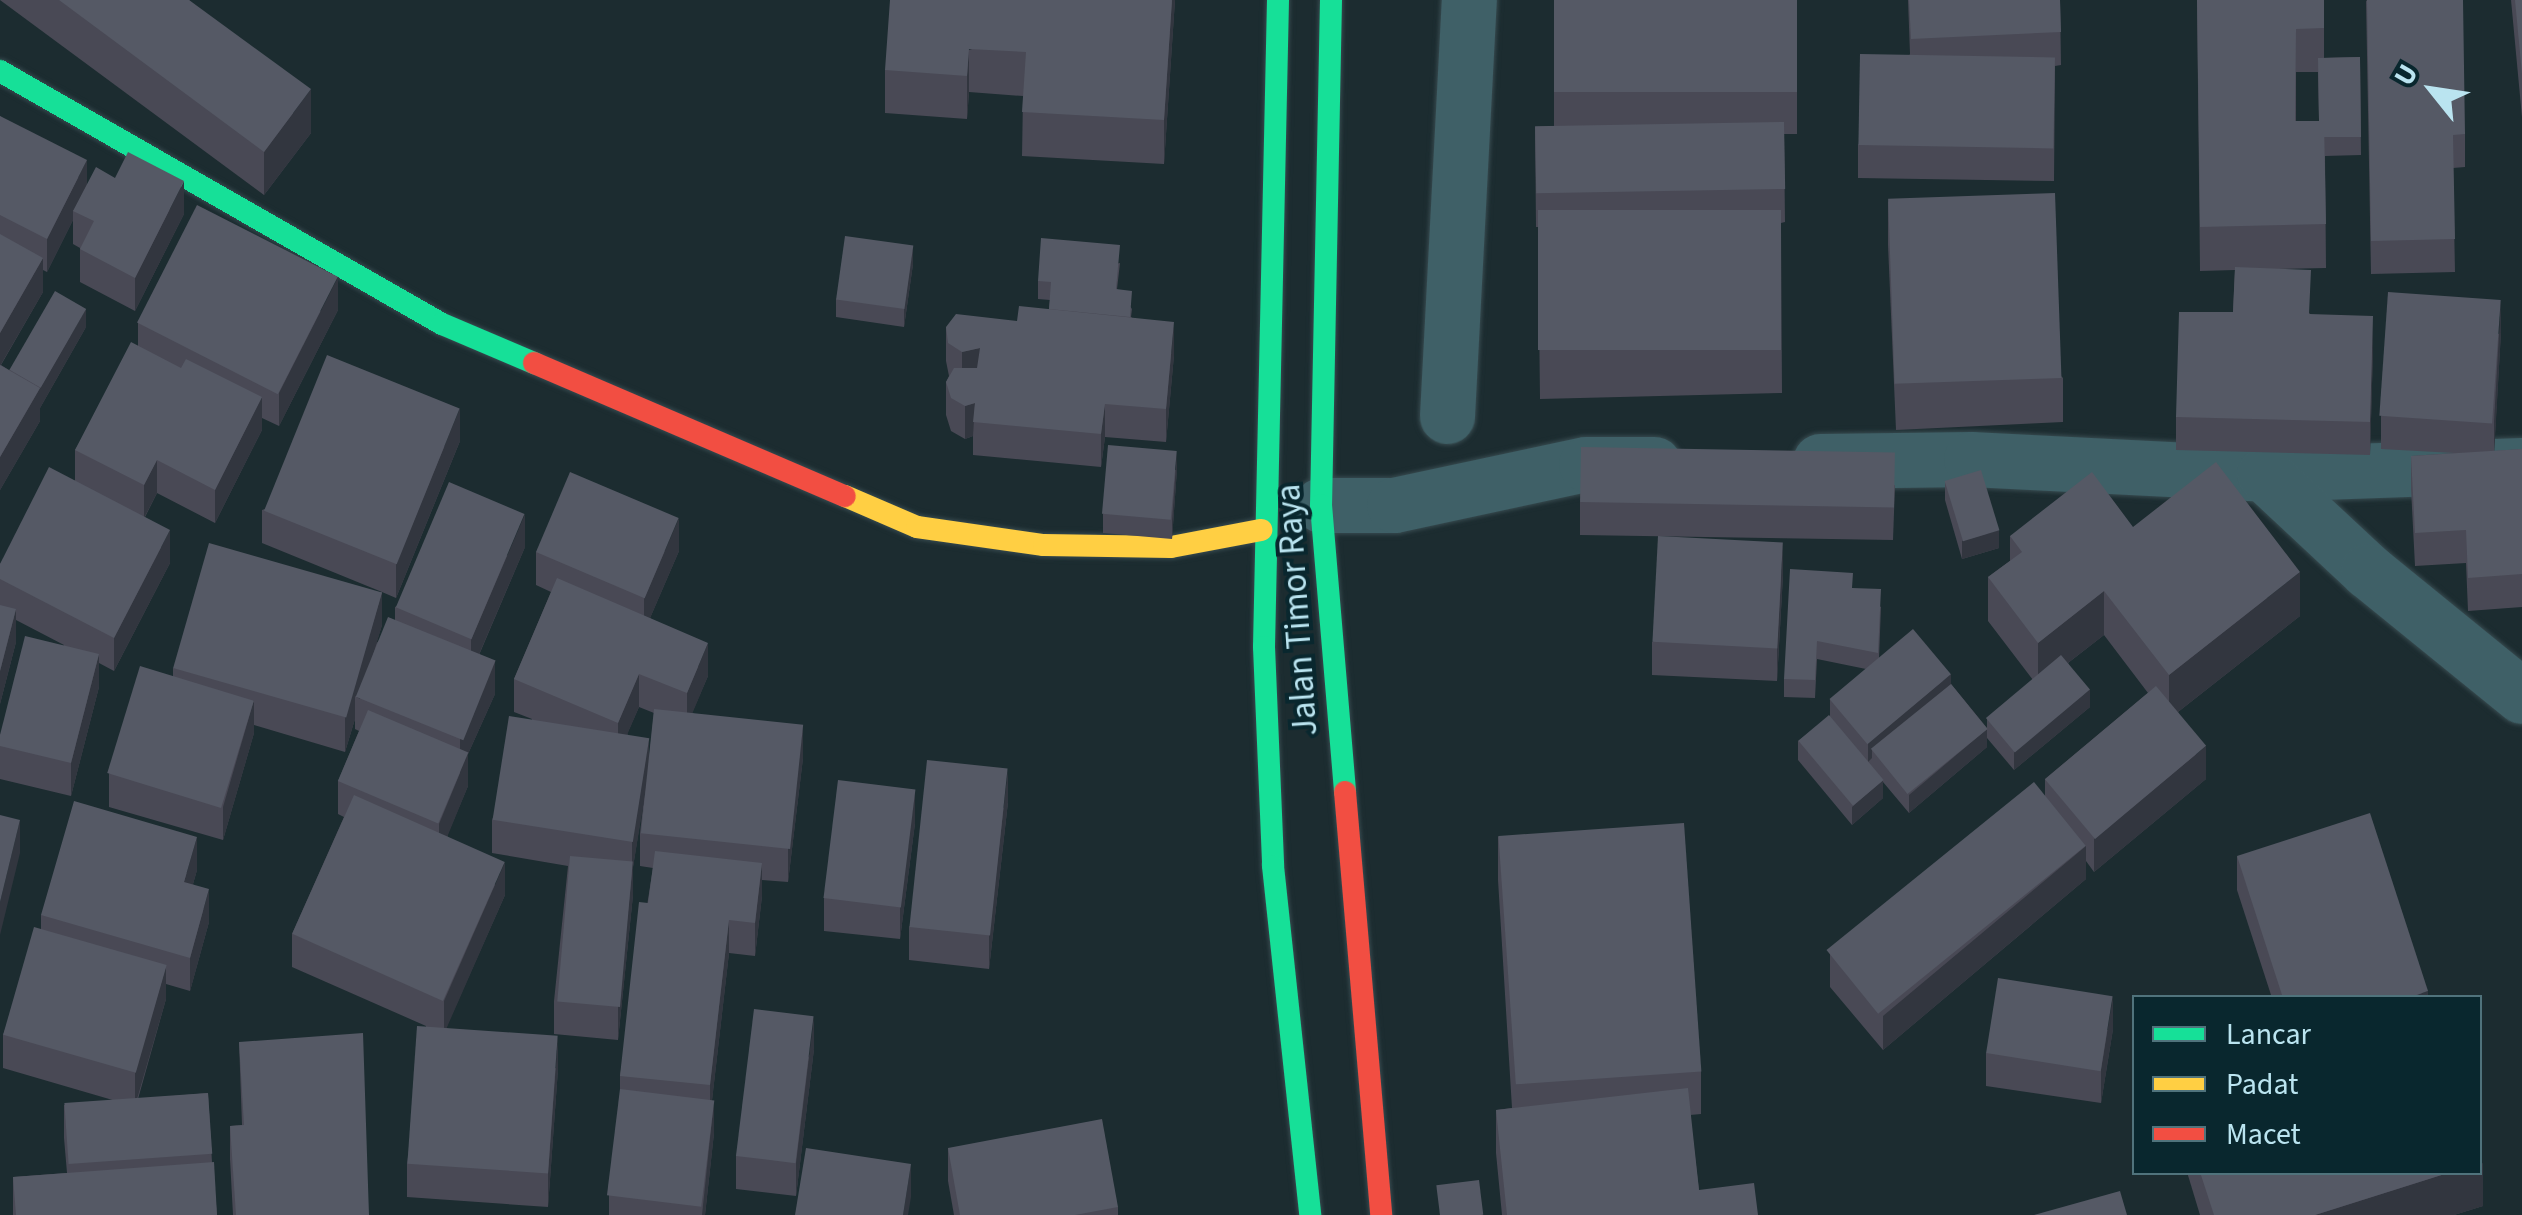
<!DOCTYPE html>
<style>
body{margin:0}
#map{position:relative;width:2522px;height:1215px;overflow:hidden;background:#1c2c30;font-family:"Source Sans 3",sans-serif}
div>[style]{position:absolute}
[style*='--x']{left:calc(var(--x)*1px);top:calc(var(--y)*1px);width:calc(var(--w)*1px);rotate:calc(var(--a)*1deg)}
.roads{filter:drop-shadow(0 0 2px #374a4f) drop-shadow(0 0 2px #374a4f)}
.street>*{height:55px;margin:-27.5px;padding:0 27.5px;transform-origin:27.5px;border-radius:27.5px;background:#3f6067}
.fast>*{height:22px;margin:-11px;padding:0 11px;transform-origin:11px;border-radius:11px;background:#16e098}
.slow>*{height:22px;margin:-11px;padding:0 11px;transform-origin:11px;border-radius:11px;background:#ffcf43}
.jam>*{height:22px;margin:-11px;padding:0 11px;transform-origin:11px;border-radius:11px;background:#f24e42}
.wall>*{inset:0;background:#494955}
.shaded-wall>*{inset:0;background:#32363f}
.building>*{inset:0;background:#555965;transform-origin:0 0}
span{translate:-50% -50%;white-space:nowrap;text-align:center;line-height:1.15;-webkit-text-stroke:8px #09272e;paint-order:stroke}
.street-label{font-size:35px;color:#bae4f0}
.legend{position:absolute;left:2132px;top:995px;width:350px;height:180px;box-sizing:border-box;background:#09272e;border:2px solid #50737c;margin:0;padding:12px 18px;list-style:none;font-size:30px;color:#bae4f0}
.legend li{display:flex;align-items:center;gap:20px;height:50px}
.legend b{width:50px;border:2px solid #50737c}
.north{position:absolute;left:2382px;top:40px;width:100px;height:100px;-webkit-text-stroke:8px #09272e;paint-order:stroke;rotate:300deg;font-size:28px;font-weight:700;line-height:40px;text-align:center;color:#bae4f0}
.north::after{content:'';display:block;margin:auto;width:35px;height:45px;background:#bae4f0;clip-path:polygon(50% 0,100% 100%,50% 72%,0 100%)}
</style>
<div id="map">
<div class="roads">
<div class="street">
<i style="--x:1447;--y:416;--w:417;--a:-87"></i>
<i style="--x:1820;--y:461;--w:151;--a:-0.8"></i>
<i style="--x:1971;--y:459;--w:293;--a:2.9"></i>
<i style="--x:2264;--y:474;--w:258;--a:-2"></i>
<i style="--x:2264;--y:474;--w:142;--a:43"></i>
<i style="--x:2368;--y:571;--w:198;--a:39.1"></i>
<i style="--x:1321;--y:505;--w:73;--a:0"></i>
<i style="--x:1394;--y:505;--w:196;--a:-12.1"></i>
<i style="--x:1586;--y:464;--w:68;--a:0"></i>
</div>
<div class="fast">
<i style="--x:1278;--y:0;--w:647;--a:91.24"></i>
<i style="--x:1264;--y:647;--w:219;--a:87.6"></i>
<i style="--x:1273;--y:866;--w:351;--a:83.9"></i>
<i style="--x:1331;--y:0;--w:505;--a:91.13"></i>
<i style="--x:1321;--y:505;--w:288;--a:85.2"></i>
<i style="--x:0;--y:71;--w:509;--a:29.79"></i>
<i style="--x:442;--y:324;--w:100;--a:23"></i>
</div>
<div class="slow">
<i style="--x:845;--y:496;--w:78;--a:23.3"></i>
<i style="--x:917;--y:527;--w:128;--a:8.1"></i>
<i style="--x:1044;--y:545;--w:127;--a:0.9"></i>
<i style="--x:1171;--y:547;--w:92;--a:-10.7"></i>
</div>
<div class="jam">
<i style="--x:534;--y:363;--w:338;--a:23.2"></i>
<i style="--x:1345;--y:792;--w:425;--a:85.1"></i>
</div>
</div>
<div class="wall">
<i style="clip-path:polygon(0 0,189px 0,311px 133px,264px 195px)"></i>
<i style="clip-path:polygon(1175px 0,1164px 164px,1022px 156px,1023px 96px,969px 92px,967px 119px,885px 113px,885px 70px)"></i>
<i style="clip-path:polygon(1554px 0,1797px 0,1797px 134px,1784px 134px,1785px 222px,1781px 223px,1782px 393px,1540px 399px,1538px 227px,1536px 227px,1535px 127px,1554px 126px)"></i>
<i style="clip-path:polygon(1908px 0,2060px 0,2061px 65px,2055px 66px,2054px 181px,1858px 178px,1858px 145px,1910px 54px)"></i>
<i style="clip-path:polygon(evenodd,2197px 0,2324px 0,2324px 58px,2360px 57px,2361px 155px,2325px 156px,2326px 268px,2279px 269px,2310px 314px,2373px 349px,2370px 455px,2176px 450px,2176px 417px,2233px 312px,2235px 270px,2200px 271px,2197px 0,2296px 72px,2318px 72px,2319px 121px,2296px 121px,2296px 72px)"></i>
<i style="clip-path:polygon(2366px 0,2465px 134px,2465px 167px,2453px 168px,2455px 272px,2371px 274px)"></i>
<i style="clip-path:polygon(2511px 0,2522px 0,2522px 117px)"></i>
<i style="clip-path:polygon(0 116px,87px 184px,184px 214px,135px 311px,80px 282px,80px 248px,73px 244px,73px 220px,47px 272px,43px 270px,43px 292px,1px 365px,9px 370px,86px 327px,40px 408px,40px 421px,0 490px)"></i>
<i style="clip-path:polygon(1888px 201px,2063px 378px,2063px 422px,1896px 430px,1888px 245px)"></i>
<i style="clip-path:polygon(1120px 263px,1117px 289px,1132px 309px,1131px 317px,1174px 355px,1166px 442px,1105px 437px,1101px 467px,973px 455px,973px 436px,965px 439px,951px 431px,946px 415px,946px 382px,949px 376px,946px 361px,946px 327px,1017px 321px,1049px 309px,1050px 300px,1038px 299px,1038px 281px)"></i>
<i style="clip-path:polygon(913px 264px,904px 327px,836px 317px,836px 299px)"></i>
<i style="clip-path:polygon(338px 310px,279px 426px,262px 418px,262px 430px,215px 523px,157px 493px,145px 517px,170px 563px,114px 671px,99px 663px,99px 687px,71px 796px,0 779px,0 735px,64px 645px,16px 620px,16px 642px,0 704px,0 564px,75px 480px,75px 450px,138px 346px,138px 323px)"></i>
<i style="clip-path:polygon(2501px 332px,2494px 451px,2522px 449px,2522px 607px,2468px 611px,2466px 563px,2415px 566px,2411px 489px,2411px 456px,2454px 453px,2381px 449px,2381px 416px)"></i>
<i style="clip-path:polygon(460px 441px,396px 598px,382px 592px,382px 625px,376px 644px,395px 620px,395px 607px,525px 547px,479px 655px,495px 694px,468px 754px,468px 786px,447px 836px,505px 895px,446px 1028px,558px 1069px,548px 1207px,407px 1197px,407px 1164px,426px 1026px,292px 967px,292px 934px,344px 817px,338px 814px,338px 781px,359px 731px,355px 729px,355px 719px,345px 752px,254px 725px,254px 733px,223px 840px,109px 807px,109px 774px,173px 676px,173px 668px,382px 592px,262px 543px,262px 510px)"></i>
<i style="clip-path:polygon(1177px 469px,1172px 539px,1103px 533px,1103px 514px)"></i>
<i style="clip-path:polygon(1945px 482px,1999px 548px,1962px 559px,1945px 500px)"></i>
<i style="clip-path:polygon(1895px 485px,1893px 540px,1580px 535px,1580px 502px)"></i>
<i style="clip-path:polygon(2133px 527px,2300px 616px,2178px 712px,2206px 779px,2094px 872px,2086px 861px,2086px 879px,1883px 1050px,1830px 987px,1830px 954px,2045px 796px,2045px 779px,2148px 693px,2104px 635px,2068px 663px,2090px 707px,2014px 770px,1987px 738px,1987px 747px,1909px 813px,1883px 782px,1883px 798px,1852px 825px,1798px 760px,1798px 741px,1830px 716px,1830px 700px,1866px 669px,1817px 659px,1815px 698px,1784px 697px,1784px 679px,1853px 588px,1881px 607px,1879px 658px,1951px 684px,1987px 728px,1987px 719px,2033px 680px,1988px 621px,1988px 577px,2010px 561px,2010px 536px)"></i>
<i style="clip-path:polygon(evenodd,679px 551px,650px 618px,708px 676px,692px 713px,803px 758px,788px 882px,762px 880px,762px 896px,755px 956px,729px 953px,712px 1100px,714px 1133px,705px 1215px,609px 1215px,609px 1195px,620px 1094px,620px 1076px,653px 868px,640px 866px,640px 833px,644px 798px,633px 867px,633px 895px,618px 1040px,554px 1034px,554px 1001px,568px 866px,492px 853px,492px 820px,532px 719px,514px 712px,514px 679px,551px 592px,536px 585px,536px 552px,679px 551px,639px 707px,654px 713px,649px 760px,627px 734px,639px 707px)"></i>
<i style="clip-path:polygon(1783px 575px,1777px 681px,1652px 675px,1652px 642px)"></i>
<i style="clip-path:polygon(1008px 802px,989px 969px,909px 960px,909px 927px)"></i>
<i style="clip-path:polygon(915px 823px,900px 939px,824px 931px,824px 898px)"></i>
<i style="clip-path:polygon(1498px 836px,1701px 1071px,1701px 1114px,1690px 1115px,1699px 1190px,1758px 1215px,1502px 1215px,1496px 1153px,1496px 1110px,1512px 1108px,1498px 880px)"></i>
<i style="clip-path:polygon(2237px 856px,2428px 998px,2272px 998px,2237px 890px)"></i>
<i style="clip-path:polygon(197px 870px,193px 884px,209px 922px,190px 991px,166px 984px,166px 999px,138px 1099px,208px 1093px,212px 1162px,217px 1215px,13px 1215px,13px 1177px,67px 1173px,64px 1138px,64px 1105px,116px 1101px,3px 1068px,3px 1035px,41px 929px,41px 915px)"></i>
<i style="clip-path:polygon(2113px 1029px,2101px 1103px,1986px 1086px,1986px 1053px)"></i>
<i style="clip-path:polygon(239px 1042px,369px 1215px,233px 1215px,230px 1159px,230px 1126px,242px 1125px)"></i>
<i style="clip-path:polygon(814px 1049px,796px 1196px,736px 1189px,736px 1156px)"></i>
<i style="clip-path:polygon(948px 1148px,1118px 1207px,1118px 1215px,954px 1215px,948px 1181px)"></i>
<i style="clip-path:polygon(2187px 1172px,2480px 1172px,2483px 1206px,2454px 1215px,2200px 1215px)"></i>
</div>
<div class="shaded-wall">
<i style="clip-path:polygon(1172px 0,1175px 0,1164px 164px,1164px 120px)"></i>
<i style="clip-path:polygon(969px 49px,969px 92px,967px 119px,967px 76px)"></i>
<i style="clip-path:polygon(311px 89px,311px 133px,264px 195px,264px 152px)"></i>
<i style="clip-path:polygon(87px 160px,87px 194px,73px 211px,73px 220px,47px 272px,47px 239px)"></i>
<i style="clip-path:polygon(184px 181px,184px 214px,135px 311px,135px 278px)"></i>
<i style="clip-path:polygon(913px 246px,913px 264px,904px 327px,904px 308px)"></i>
<i style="clip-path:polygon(43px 258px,43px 292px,0 366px,0 333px)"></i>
<i style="clip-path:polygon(338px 277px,338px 310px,279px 426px,279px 393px)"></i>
<i style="clip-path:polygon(2501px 299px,2501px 332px,2494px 456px,2494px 422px)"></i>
<i style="clip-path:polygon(86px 309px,86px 327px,40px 408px,40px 421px,0 490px,0 457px)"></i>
<i style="clip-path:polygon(2373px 316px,2373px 349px,2370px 455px,2370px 422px)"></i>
<i style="clip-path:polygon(1174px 322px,1174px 355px,1166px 442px,1166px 409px)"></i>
<i style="clip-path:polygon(980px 348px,980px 381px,962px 385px,962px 352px)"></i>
<i style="clip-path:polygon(262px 397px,262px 430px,215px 523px,215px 490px)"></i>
<i style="clip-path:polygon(975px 403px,973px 436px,965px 439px,965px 406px)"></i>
<i style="clip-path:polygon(1105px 404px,1105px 437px,1101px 467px,1101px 434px)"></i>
<i style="clip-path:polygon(460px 408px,460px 441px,396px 598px,396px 564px)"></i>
<i style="clip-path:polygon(1177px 451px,1177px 469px,1172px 539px,1172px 521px)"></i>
<i style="clip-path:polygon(157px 460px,157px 493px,144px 518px,144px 485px)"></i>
<i style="clip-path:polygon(525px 514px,525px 547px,471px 673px,471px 640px)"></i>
<i style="clip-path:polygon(679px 518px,679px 551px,644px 632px,644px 599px)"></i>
<i style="clip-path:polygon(170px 530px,170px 563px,114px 671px,114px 638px)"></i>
<i style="clip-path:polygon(1999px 530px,1999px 548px,1962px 559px,1962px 541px)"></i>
<i style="clip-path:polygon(1783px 542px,1783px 575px,1777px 681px,1777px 648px)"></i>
<i style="clip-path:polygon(2300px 572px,2300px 616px,2169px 719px,2169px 675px)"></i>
<i style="clip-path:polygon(2104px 591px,2104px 635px,2038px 686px,2038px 643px)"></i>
<i style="clip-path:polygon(382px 592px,382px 625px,360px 699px,355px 696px,355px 719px,345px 752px,345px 718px)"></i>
<i style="clip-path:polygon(16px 609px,16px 642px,0 704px,0 671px)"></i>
<i style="clip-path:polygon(708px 643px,708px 676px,687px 726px,687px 693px)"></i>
<i style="clip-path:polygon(99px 654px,99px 687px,71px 796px,71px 763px)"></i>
<i style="clip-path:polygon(495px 661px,495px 694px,468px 754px,468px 786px,439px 857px,439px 824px,460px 773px,460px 740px)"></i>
<i style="clip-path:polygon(639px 674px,639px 707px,618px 756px,618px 723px)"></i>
<i style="clip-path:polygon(1951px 674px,1951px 692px,1872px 750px,1872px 758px,1868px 762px,1868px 743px)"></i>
<i style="clip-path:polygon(2090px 689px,2090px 707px,2014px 770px,2014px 752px)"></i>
<i style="clip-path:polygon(254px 700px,254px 733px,223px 840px,223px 807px)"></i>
<i style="clip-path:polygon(803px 725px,803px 758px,788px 882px,788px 849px)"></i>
<i style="clip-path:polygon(1987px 729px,1987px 747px,1909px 813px,1909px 795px)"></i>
<i style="clip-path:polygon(649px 738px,649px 771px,633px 867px,633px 895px,618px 1040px,618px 1007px,632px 874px,632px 842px)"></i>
<i style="clip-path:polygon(2206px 746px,2206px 779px,2094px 872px,2094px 839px)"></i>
<i style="clip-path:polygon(1008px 769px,1008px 802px,989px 969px,989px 936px)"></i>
<i style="clip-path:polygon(1883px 780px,1883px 798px,1852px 825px,1852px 807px)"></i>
<i style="clip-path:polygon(915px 790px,915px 823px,900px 939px,900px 906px)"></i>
<i style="clip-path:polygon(20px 820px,20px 853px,0 935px,0 902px)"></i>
<i style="clip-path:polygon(197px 837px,197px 870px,184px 915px,184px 882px)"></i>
<i style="clip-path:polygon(2086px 846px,2086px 879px,1883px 1050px,1883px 1016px)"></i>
<i style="clip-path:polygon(505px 862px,505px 895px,444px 1034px,444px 1001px)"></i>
<i style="clip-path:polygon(762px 863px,762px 896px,755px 956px,755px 923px)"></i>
<i style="clip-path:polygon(209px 889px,209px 922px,190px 991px,190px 958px)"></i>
<i style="clip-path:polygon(729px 920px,729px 953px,710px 1118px,710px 1085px)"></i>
<i style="clip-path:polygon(166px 966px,166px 999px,135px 1106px,135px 1073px)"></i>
<i style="clip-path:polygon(2428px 991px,2428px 998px,2408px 998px)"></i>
<i style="clip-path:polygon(2113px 996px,2113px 1029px,2101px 1103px,2101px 1070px)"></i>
<i style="clip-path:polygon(814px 1016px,814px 1049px,796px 1196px,796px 1163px)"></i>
<i style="clip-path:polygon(558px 1036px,558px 1069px,548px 1207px,548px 1174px)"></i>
<i style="clip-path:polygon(714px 1100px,714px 1133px,705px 1215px,702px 1215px)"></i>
<i style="clip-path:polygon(2483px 1163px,2483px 1206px,2454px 1215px,2315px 1215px,2451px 1172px,2480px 1172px,2480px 1164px)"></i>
<i style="clip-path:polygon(911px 1164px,911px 1197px,908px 1215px,903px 1215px)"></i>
</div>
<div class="building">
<i style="clip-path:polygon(59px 0,189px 0,311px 89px,264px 152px)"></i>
<i style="clip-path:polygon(890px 0,1172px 0,1164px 120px,1022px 112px,1026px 52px,969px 49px,967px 76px,885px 70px)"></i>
<i style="left:1554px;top:0;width:243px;height:92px"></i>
<i style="clip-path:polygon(1909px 0,2060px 0,2061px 32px,1911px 39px)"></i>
<i style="clip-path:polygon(2197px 0,2324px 0,2324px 28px,2296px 29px,2295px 121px,2324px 121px,2326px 224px,2200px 227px)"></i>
<i style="clip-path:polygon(2367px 0,2463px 0,2465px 134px,2453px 135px,2455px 239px,2371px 241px)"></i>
<i style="clip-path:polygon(2515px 0,2522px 0,2522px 74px)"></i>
<i style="left:1860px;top:54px;width:195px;height:91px;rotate:1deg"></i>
<i style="clip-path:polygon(2360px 57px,2361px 137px,2324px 137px,2324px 121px,2319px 121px,2318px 58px)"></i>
<i style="clip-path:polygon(0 116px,87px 160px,47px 239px,0 215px)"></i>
<i style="left:1784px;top:122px;width:67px;height:249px;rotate:89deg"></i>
<i style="clip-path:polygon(128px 152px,184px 181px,135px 278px,80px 249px,94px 221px,73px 211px,96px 167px,115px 178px)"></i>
<i style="left:2055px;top:193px;width:185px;height:167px;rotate:88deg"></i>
<i style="left:197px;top:205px;width:158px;height:132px;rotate:27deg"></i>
<i style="left:1781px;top:210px;width:140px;height:243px;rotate:90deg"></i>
<i style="clip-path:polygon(0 234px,43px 258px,0 333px)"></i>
<i style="left:845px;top:236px;width:69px;height:64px;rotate:8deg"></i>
<i style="clip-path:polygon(1041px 238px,1120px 245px,1116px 289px,1132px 291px,1130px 317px,1049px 309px,1051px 282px,1038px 281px)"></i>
<i style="clip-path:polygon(2235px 267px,2311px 270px,2309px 314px,2373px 316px,2370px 422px,2176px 417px,2179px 312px,2233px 312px)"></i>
<i style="left:55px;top:291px;width:36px;height:91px;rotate:30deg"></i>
<i style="left:2388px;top:292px;width:113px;height:124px;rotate:4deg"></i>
<i style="clip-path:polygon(1019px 306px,1174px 322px,1166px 409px,1105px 404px,1101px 434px,973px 422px,975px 403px,965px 406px,951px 398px,946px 382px,954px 368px,977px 368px,980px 348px,962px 352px,948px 343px,946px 327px,956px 314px,1017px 321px)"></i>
<i style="clip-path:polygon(131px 342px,181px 368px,186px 359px,262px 397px,215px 490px,157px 460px,144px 485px,75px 450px)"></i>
<i style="left:327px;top:355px;width:143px;height:168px;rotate:22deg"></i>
<i style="clip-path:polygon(0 365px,40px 388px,0 457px)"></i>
<i style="left:1108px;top:445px;width:69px;height:69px;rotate:5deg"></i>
<i style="left:1581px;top:447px;width:314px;height:55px;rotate:1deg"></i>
<i style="clip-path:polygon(2522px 449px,2522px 574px,2468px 578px,2466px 530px,2415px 533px,2411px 456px)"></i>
<i style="clip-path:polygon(2216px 462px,2300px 572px,2169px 675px,2104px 591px,2038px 643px,1988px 577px,2022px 552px,2010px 536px,2092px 472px,2133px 527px)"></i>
<i style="clip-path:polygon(49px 467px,170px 530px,114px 638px,0 579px,0 564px)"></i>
<i style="left:1981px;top:470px;width:63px;height:38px;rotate:73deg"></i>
<i style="left:570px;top:472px;width:118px;height:87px;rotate:23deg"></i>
<i style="left:449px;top:482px;width:82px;height:136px;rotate:23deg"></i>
<i style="left:1658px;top:536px;width:125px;height:106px;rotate:3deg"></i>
<i style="left:209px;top:543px;width:180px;height:130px;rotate:16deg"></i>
<i style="clip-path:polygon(1790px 569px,1853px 573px,1852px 588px,1881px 589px,1878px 653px,1817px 641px,1815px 680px,1784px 679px)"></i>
<i style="clip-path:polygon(557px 578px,708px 643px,687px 693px,639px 674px,618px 723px,514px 679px)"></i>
<i style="clip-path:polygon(0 605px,16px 609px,0 671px)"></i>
<i style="left:388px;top:617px;width:116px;height:86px;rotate:22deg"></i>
<i style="left:1913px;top:629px;width:59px;height:109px;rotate:50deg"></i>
<i style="clip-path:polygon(25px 636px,99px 654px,71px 763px,0 746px,0 735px)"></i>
<i style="left:2061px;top:655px;width:45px;height:98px;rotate:50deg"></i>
<i style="left:140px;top:666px;width:119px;height:112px;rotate:17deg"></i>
<i style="left:1951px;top:684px;width:58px;height:103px;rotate:51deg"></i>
<i style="left:2156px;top:686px;width:78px;height:145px;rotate:50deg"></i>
<i style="left:654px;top:709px;width:150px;height:125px;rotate:6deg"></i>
<i style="left:368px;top:710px;width:109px;height:77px;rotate:23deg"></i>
<i style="left:1829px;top:715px;width:85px;height:40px;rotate:50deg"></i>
<i style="left:509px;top:716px;width:142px;height:105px;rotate:9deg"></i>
<i style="left:927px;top:760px;width:81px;height:168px;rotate:6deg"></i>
<i style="left:838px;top:780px;width:78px;height:119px;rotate:7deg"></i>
<i style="left:2034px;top:782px;width:82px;height:267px;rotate:51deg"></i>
<i style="left:354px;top:795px;width:165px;height:152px;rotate:24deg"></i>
<i style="clip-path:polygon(74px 801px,197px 837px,184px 882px,209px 889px,190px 958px,41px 915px)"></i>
<i style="clip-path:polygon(2370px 813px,2428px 991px,2408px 998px,2283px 998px,2237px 856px)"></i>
<i style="clip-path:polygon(0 815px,20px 820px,0 902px)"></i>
<i style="left:1684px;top:823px;width:249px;height:186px;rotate:86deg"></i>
<i style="clip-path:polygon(655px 851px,762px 863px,755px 923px,729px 920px,710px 1085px,620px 1076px,639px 902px,648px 903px)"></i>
<i style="left:570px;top:856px;width:63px;height:146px;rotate:5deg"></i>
<i style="left:34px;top:927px;width:138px;height:112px;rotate:16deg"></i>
<i style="left:1998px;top:978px;width:116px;height:76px;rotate:9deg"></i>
<i style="left:754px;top:1009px;width:60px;height:148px;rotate:7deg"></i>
<i style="left:417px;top:1026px;width:141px;height:138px;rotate:4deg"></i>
<i style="clip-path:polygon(363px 1033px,369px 1215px,236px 1215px,230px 1126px,244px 1125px,239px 1042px)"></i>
<i style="clip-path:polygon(1688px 1088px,1699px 1190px,1754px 1183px,1758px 1215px,1507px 1215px,1496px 1110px)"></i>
<i style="left:620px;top:1089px;width:95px;height:107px;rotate:7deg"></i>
<i style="left:208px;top:1093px;width:61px;height:144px;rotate:86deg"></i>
<i style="clip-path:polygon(1102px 1119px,1118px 1207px,1075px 1215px,960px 1215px,948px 1148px)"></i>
<i style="clip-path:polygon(806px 1148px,911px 1164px,903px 1215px,795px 1215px)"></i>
<i style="clip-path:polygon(214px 1162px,217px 1215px,16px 1215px,13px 1177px)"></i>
<i style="clip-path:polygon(2200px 1172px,2451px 1172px,2315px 1215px,2214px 1215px)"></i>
<i style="left:1479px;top:1180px;width:35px;height:43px;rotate:83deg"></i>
<i style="clip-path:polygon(2120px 1191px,2127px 1215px,2034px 1215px)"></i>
</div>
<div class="street-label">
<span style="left:1297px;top:610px;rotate:-94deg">Jalan Timor Raya</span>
</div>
<ul class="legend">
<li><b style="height:12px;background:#16e098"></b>Lancar</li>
<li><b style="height:12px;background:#ffcf43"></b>Padat</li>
<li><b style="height:12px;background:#f24e42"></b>Macet</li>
</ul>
<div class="north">U</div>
</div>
